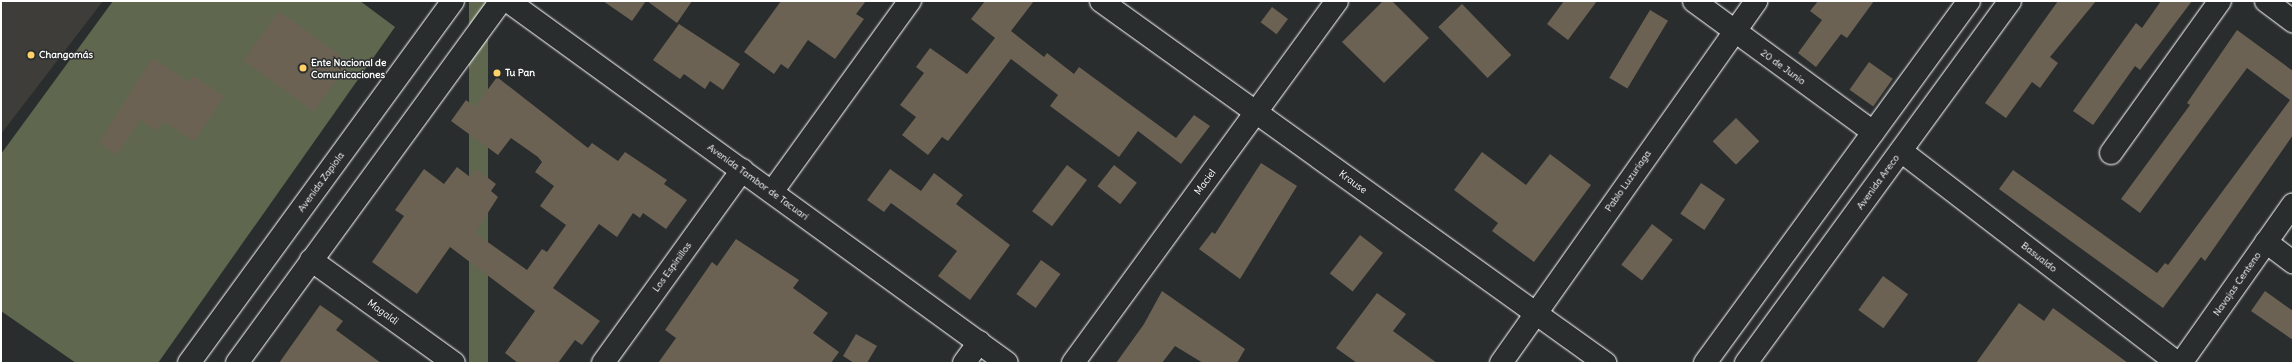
<!DOCTYPE html>
<meta charset="utf-8">
<style>
body{margin:0}
#map{position:relative;width:2294px;height:364px;overflow:hidden;background:#2a2d2e;font-family:Delius,sans-serif}
div>[style]{position:absolute}
[style*='--x']{left:calc(var(--x)*1px);top:calc(var(--y)*1px);width:calc(var(--w)*1px);rotate:calc(var(--a)*1deg)}
.built>*{inset:0;background:#3e3d39}
.green>*{inset:0;background:#5f684f;transform-origin:0 0}
.building>*{inset:0;background:#6b6253;transform-origin:0 0}
.roads{filter:drop-shadow(0 0 1px #fff) drop-shadow(0 0 1px #fff)}
.street>*{height:22px;margin:-11px;padding:0 11px;transform-origin:11px;border-radius:11px;background:#2a2d2e}
.secondary>*{height:22px;margin:-11px;padding:0 11px;transform-origin:11px;border-radius:11px;background:#2a2d2e}
.primary>*{height:22px;margin:-11px;padding:0 11px;transform-origin:11px;border-radius:11px;background:#2a2d2e}
.dots>*{width:11px;height:11px;translate:-50% -50%;box-sizing:border-box;border:2px solid #2a2d2e;border-radius:50%}
span{translate:-50% -50%;white-space:nowrap;text-align:center;line-height:1.15;-webkit-text-stroke:3px #2a2d2e;paint-order:stroke}
.poi-label{font-size:10px;color:#fff;font-weight:700}
.left{translate:0 -50%;text-align:left}
.street-label{font-size:10px;color:#fff}
.frame{position:absolute;inset:0;border:2px solid #fff;pointer-events:none}
</style>
<div id="map">
<div class="built">
<i style="clip-path:polygon(1px 1px,103px 1px,1px 134px)"></i>
</div>
<div class="green">
<i style="clip-path:polygon(113px 1px,360px 1px,395px 27px,158px 363px,76px 363px,1px 311px,1px 154px)"></i>
<i style="left:469px;top:1px;width:19px;height:448px"></i>
</div>
<div class="building">
<i style="clip-path:polygon(603px 1px,646px 1px,632px 21px)"></i>
<i style="clip-path:polygon(647px 1px,692px 1px,677px 23px)"></i>
<i style="clip-path:polygon(781px 1px,866px 1px,856px 14px,864px 19px,835px 59px,808px 40px,788px 69px,781px 64px,774px 74px,744px 52px)"></i>
<i style="clip-path:polygon(985px 1px,1034px 1px,1011px 31px,1044px 57px,1047px 53px,1074px 74px,1079px 67px,1176px 138px,1194px 115px,1210px 126px,1181px 164px,1138px 131px,1119px 157px,1050px 106px,1058px 95px,1011px 59px,948px 141px,942px 137px,928px 155px,902px 135px,916px 117px,900px 105px,924px 73px,916px 67px,930px 48px,967px 74px,995px 38px,971px 19px)"></i>
<i style="clip-path:polygon(1383px 1px,1392px 1px,1429px 38px,1384px 83px,1342px 42px)"></i>
<i style="clip-path:polygon(1564px 1px,1597px 1px,1568px 40px,1547px 24px)"></i>
<i style="clip-path:polygon(1818px 1px,1874px 1px,1847px 38px,1841px 34px,1816px 67px,1798px 53px,1822px 20px,1810px 11px)"></i>
<i style="clip-path:polygon(2058px 1px,2096px 1px,2050px 57px,2058px 63px,2040px 88px,2032px 82px,2006px 118px,1985px 103px)"></i>
<i style="clip-path:polygon(2161px 1px,2192px 1px,2140px 70px,2135px 66px,2093px 125px,2073px 111px,2136px 23px,2142px 28px)"></i>
<i style="left:1462px;top:4px;width:71px;height:33px;rotate:46deg"></i>
<i style="left:1272px;top:7px;width:20px;height:19px;rotate:37deg"></i>
<i style="left:1650px;top:10px;width:21px;height:79px;rotate:31deg"></i>
<i style="left:279px;top:11px;width:87px;height:61px;rotate:36deg"></i>
<i style="clip-path:polygon(679px 24px,740px 64px,723px 90px,710px 81px,705px 89px,684px 74px,680px 79px,653px 60px)"></i>
<i style="clip-path:polygon(2237px 30px,2293px 71px,2293px 135px,2205px 261px,2201px 257px,2163px 308px,1999px 189px,2013px 170px,2157px 273px,2165px 263px,2168px 265px,2290px 100px,2247px 68px,2140px 213px,2121px 199px,2190px 105px,2187px 103px)"></i>
<i style="clip-path:polygon(152px 58px,189px 82px,193px 76px,224px 96px,194px 142px,164px 121px,157px 131px,140px 120px,117px 155px,99px 143px)"></i>
<i style="left:1869px;top:62px;width:29px;height:34px;rotate:35deg"></i>
<i style="clip-path:polygon(497px 77px,588px 148px,592px 143px,618px 161px,625px 152px,667px 180px,664px 184px,687px 200px,666px 229px,643px 213px,640px 218px,633px 213px,617px 237px,599px 224px,553px 288px,600px 321px,582px 345px,575px 340px,558px 363px,518px 363px,505px 353px,535px 311px,450px 247px,417px 294px,372px 262px,404px 216px,395px 210px,424px 169px,444px 184px,457px 167px,470px 177px,476px 169px,496px 184px,491px 191px,498px 197px,475px 233px,527px 270px,542px 249px,547px 252px,566px 225px,540px 206px,554px 186px,535px 172px,542px 162px,538px 157px,511px 138px,498px 155px,451px 121px,466px 100px,475px 107px)"></i>
<i style="left:1736px;top:118px;width:33px;height:33px;rotate:45deg"></i>
<i style="clip-path:polygon(1482px 152px,1526px 185px,1550px 154px,1591px 185px,1534px 262px,1492px 231px,1498px 223px,1454px 190px)"></i>
<i style="clip-path:polygon(1261px 163px,1297px 186px,1240px 279px,1199px 249px,1212px 232px,1215px 234px)"></i>
<i style="left:1067px;top:165px;width:25px;height:58px;rotate:37deg"></i>
<i style="left:1114px;top:165px;width:29px;height:27px;rotate:38deg"></i>
<i style="clip-path:polygon(890px 169px,921px 191px,934px 173px,963px 195px,956px 204px,1010px 245px,970px 300px,938px 276px,957px 251px,891px 203px,884px 212px,867px 200px)"></i>
<i style="left:1701px;top:183px;width:29px;height:37px;rotate:34deg"></i>
<i style="left:1652px;top:224px;width:26px;height:51px;rotate:37deg"></i>
<i style="left:1360px;top:235px;width:29px;height:49px;rotate:38deg"></i>
<i style="clip-path:polygon(736px 239px,799px 280px,793px 288px,828px 313px,813px 333px,839px 352px,831px 363px,658px 363px,676px 338px,665px 330px,712px 262px,717px 266px)"></i>
<i style="left:1041px;top:260px;width:24px;height:42px;rotate:36deg"></i>
<i style="left:1883px;top:276px;width:31px;height:42px;rotate:36deg"></i>
<i style="clip-path:polygon(1162px 291px,1245px 349px,1237px 363px,1203px 363px,1175px 346px,1162px 363px,1116px 363px,1144px 324px)"></i>
<i style="clip-path:polygon(2265px 291px,2293px 311px,2293px 340px,2251px 311px)"></i>
<i style="clip-path:polygon(1377px 293px,1406px 314px,1393px 331px,1437px 363px,1357px 363px,1336px 348px)"></i>
<i style="clip-path:polygon(2019px 303px,2044px 321px,2053px 308px,2128px 363px,1976px 363px)"></i>
<i style="clip-path:polygon(320px 305px,343px 321px,336px 330px,381px 363px,279px 363px)"></i>
<i style="clip-path:polygon(856px 334px,877px 346px,867px 363px,854px 363px,843px 356px)"></i>
</div>
<div class="roads">
<div class="street">
<i style="--x:1101;--y:1;--w:621;--a:35.69"></i>
<i style="--x:1694;--y:1;--w:222;--a:36.2"></i>
<i style="--x:2266;--y:1;--w:34;--a:37"></i>
<i style="--x:1901;--y:151;--w:348;--a:37.5"></i>
<i style="--x:2111;--y:153;--w:187;--a:-54.4"></i>
<i style="--x:772;--y:192;--w:236;--a:-54.2"></i>
<i style="--x:2266;--y:242;--w:34;--a:37"></i>
<i style="--x:311;--y:260;--w:176;--a:35.8"></i>
<i style="--x:603;--y:363;--w:238;--a:-54.2"></i>
<i style="--x:964;--y:363;--w:26;--a:-54"></i>
<i style="--x:1073;--y:363;--w:448;--a:-53.9"></i>
<i style="--x:1501;--y:363;--w:443;--a:-54.8"></i>
<i style="--x:2181;--y:363;--w:194;--a:-54.8"></i>
</div>
<div class="secondary">
<i style="--x:189;--y:363;--w:448;--a:-53.9"></i>
<i style="--x:237;--y:363;--w:448;--a:-53.9"></i>
<i style="--x:1705;--y:363;--w:448;--a:-53.9"></i>
<i style="--x:1746;--y:363;--w:448;--a:-53.9"></i>
</div>
<div class="primary">
<i style="--x:508;--y:1;--w:616;--a:35.96"></i>
</div>
</div>
<div class="dots">
<i style="left:31px;top:55px;background:#ffd166"></i>
<i style="left:303px;top:68px;background:#ffd166"></i>
<i style="left:497px;top:73px;background:#ffd166"></i>
</div>
<div class="poi-label">
<span class="left" style="left:39px;top:55px">Changomás</span>
<span class="left" style="left:311px;top:68px">Ente Nacional de<br>Comunicaciones</span>
<span class="left" style="left:505px;top:73px">Tu Pan</span>
</div>
<div class="street-label">
<span style="left:1783px;top:67px;rotate:36deg">20 de Junio</span>
<span style="left:1628px;top:181px;rotate:-55deg">Pablo Luzuriaga</span>
<span style="left:321px;top:182px;rotate:-54deg">Avenida Zapiola</span>
<span style="left:758px;top:182px;rotate:36deg">Avenida Tambor de Tacuarí</span>
<span style="left:1205px;top:182px;rotate:-54deg">Maciel</span>
<span style="left:1353px;top:182px;rotate:36deg">Krause</span>
<span style="left:1878px;top:182px;rotate:-54deg">Avenida Areco</span>
<span style="left:2039px;top:257px;rotate:38deg">Basualdo</span>
<span style="left:672px;top:267px;rotate:-54deg">Los Espinillos</span>
<span style="left:2237px;top:284px;rotate:-55deg">Navajas Centeno</span>
<span style="left:383px;top:312px;rotate:36deg">Magaldi</span>
</div>
<div class="frame"></div>
</div>
